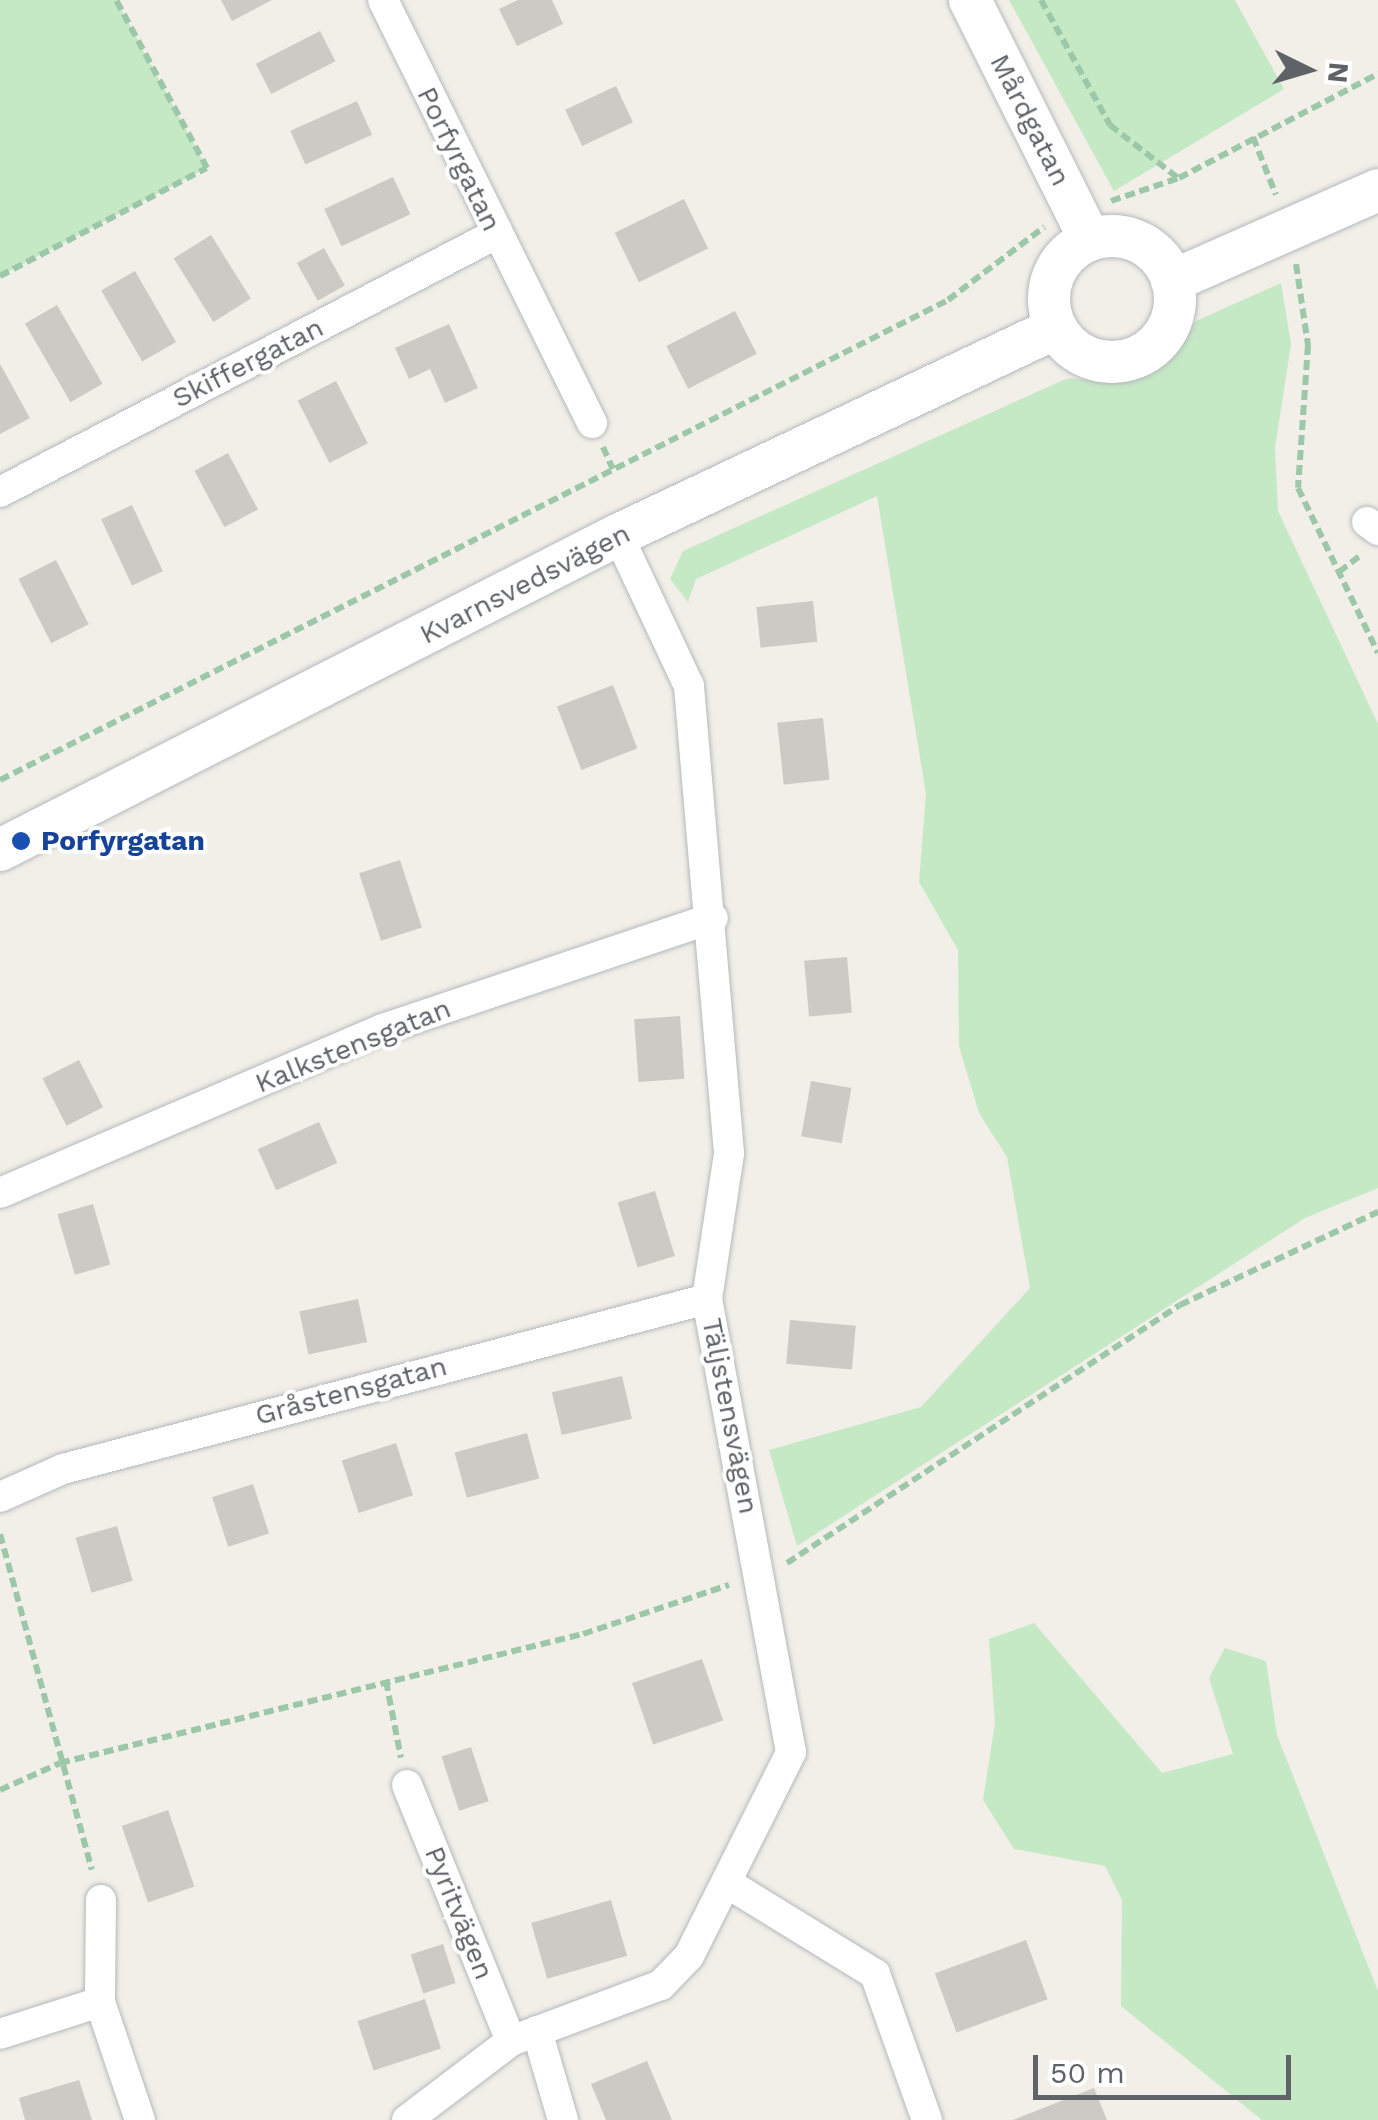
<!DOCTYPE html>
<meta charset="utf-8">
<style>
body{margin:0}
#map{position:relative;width:1378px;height:2120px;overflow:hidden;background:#f1efe8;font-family:"Work Sans",sans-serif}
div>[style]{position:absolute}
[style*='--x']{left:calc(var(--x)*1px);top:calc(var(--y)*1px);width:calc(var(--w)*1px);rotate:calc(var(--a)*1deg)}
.green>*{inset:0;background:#c5e8c5}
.building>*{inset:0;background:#cccac5;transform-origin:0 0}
.path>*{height:6px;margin-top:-3px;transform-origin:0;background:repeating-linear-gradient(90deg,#9cc7a9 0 10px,transparent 0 15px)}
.roads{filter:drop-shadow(0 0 2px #b5b8bc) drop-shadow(0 0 2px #b5b8bc)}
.street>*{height:30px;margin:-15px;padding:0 15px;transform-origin:15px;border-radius:15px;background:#fff}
.secondary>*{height:42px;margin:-21px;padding:0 21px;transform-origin:21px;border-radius:21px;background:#fff}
.secondary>.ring{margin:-21px;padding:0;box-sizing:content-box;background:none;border:42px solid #fff;border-radius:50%}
.dots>*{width:28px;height:28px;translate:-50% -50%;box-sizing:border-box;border:5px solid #fff;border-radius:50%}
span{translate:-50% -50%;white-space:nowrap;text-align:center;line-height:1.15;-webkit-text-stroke:8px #fff;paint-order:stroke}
.street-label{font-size:28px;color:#5f6368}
.transit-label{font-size:28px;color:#164399;font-weight:700}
.left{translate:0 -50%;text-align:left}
.north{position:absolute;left:1258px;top:20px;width:100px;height:100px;-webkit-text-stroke:8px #fff;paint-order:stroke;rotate:95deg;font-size:28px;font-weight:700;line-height:40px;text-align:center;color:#5f6368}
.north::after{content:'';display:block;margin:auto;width:35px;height:45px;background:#5f6368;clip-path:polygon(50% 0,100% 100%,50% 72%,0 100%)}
.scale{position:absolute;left:1033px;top:2055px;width:258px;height:45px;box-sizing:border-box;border:5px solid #5f6368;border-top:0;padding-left:12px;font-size:30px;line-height:35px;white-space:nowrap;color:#5f6368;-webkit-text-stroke:8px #fff;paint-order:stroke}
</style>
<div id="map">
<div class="green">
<i style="clip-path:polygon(0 0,116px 0,207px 168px,0 276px)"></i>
<i style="clip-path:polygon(1009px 0,1235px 0,1284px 89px,1114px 191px)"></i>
<i style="clip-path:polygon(1281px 283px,1291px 344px,1275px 448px,1278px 511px,1378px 724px,1378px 1188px,1305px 1218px,797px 1546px,769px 1450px,921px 1407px,1030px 1288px,1007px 1157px,979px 1113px,959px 1046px,958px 950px,919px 882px,926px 794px,877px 496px,696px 579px,688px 602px,670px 579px,683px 551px,1068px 378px,1115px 382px,1163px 363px,1196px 321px)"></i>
<i style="clip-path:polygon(1034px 1623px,1162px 1773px,1233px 1754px,1209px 1678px,1225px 1648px,1266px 1661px,1277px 1735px,1378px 1991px,1378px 2120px,1262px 2120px,1121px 2006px,1122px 1900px,1105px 1866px,1014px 1849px,983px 1800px,995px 1723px,989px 1639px)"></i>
</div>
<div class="building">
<i style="clip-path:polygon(221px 0,272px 0,232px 21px)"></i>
<i style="clip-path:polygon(518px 0,552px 0,563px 24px,517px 46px,499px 9px)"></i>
<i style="left:320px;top:31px;width:34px;height:72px;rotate:63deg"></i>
<i style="left:616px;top:86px;width:40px;height:56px;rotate:65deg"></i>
<i style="left:357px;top:101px;width:37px;height:73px;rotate:66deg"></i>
<i style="left:393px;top:177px;width:41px;height:76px;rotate:65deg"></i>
<i style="left:684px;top:199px;width:55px;height:77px;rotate:64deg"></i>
<i style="left:211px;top:235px;width:75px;height:44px;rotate:58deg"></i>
<i style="left:324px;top:248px;width:43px;height:31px;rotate:61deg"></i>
<i style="left:135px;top:271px;width:82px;height:39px;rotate:60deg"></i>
<i style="left:57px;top:305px;width:91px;height:37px;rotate:60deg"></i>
<i style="left:735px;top:311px;width:48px;height:77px;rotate:63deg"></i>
<i style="clip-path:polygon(449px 324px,478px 388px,445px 403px,430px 369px,409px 379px,395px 348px)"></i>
<i style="clip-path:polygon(0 364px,30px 418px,0 434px)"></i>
<i style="left:336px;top:381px;width:70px;height:43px;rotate:63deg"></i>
<i style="left:228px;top:453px;width:64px;height:38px;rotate:62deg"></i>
<i style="left:132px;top:505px;width:73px;height:34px;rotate:65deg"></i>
<i style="left:56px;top:560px;width:72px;height:42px;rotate:63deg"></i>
<i style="left:813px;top:601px;width:41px;height:57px;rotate:84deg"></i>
<i style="left:613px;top:685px;width:68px;height:60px;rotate:69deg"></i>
<i style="left:823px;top:718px;width:62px;height:46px;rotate:84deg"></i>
<i style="left:400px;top:860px;width:71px;height:43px;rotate:72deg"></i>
<i style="left:847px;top:957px;width:56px;height:43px;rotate:85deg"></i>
<i style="left:680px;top:1016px;width:63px;height:46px;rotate:86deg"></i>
<i style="left:79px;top:1060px;width:53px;height:41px;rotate:63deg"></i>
<i style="left:811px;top:1081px;width:41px;height:56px;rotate:10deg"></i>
<i style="left:319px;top:1122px;width:45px;height:67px;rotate:66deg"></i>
<i style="left:655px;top:1191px;width:68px;height:39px;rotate:73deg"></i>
<i style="left:93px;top:1204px;width:63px;height:37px;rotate:74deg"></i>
<i style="left:358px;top:1299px;width:44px;height:60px;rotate:78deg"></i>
<i style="left:790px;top:1320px;width:66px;height:44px;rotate:5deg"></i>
<i style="left:622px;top:1376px;width:44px;height:72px;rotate:77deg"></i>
<i style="left:527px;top:1433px;width:47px;height:75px;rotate:75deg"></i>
<i style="left:396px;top:1443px;width:55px;height:57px;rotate:72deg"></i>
<i style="left:253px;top:1484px;width:52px;height:43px;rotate:72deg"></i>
<i style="left:117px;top:1526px;width:57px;height:43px;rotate:74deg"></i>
<i style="left:702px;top:1659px;width:65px;height:74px;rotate:71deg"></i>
<i style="left:471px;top:1747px;width:57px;height:31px;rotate:72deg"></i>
<i style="left:168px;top:1810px;width:81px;height:49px;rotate:71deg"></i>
<i style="left:611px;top:1900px;width:58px;height:83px;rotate:74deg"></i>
<i style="left:1026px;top:1940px;width:63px;height:97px;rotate:70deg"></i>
<i style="left:443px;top:1944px;width:41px;height:34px;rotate:72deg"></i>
<i style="left:425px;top:1999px;width:52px;height:71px;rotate:72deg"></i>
<i style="clip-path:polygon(647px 2061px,672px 2120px,606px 2120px,591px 2084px)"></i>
<i style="clip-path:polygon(79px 2080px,92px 2120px,25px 2120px,19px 2098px)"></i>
<i style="clip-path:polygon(1094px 2088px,1107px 2120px,1013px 2120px)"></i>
</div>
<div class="path">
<i style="--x:1041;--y:0;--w:143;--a:61.1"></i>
<i style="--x:1110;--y:125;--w:86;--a:37.9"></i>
<i style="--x:1253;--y:137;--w:62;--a:68.4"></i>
<i style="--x:1111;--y:201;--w:72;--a:-18.7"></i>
<i style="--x:1179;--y:178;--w:225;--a:-27.6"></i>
<i style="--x:1296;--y:264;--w:82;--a:81.6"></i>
<i style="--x:1308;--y:345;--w:143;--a:94"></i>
<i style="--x:1298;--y:488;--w:183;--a:64.1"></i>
<i style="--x:0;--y:276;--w:233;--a:-27.6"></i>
<i style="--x:207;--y:168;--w:191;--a:-118.4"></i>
<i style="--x:603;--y:447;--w:24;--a:66"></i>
<i style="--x:1339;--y:572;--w:28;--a:-38"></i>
<i style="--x:0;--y:780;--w:1063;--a:-26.85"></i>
<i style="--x:948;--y:300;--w:121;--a:-37.2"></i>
<i style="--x:0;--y:1534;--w:348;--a:74.7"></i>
<i style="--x:787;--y:1563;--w:470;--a:-33.3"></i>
<i style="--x:1180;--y:1305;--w:219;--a:-25.2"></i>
<i style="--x:386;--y:1681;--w:78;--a:79"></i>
<i style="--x:0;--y:1790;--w:66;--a:-24.2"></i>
<i style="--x:60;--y:1763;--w:539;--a:-13.86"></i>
<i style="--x:583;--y:1634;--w:154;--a:-18.6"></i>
</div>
<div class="roads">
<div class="street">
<i style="--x:383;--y:0;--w:472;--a:63.7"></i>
<i style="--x:0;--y:492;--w:559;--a:-27.48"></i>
<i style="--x:1367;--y:522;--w:14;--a:36"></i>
<i style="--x:0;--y:1193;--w:417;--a:-23.2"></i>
<i style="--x:383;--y:1029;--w:348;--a:-18.6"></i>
<i style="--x:0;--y:1497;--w:69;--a:-24"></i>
<i style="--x:63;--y:1469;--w:666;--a:-14.79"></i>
<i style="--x:407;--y:1785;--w:276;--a:67.9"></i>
<i style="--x:727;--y:1883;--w:174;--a:31.6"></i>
<i style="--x:875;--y:1974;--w:155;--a:70.4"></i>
<i style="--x:101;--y:1900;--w:102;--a:90.6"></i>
<i style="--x:100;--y:2002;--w:125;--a:71.3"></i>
<i style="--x:537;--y:2031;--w:93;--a:73.7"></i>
<i style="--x:0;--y:2034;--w:105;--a:-17.7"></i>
<i style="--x:407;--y:2120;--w:131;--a:-37.2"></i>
<i style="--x:511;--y:2041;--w:160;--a:-20.5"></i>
<i style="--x:661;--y:1985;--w:40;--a:-46"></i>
<i style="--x:689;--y:1956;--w:228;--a:-63.4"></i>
<i style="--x:791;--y:1752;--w:461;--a:-100.5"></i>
<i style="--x:707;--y:1299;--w:148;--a:-81.4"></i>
<i style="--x:729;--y:1153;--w:469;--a:-94.9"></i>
<i style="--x:689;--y:686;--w:167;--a:-115.2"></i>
</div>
<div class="secondary">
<i style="--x:970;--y:0;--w:268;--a:63.4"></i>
<i class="ring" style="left:1049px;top:236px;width:84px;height:84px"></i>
<i style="--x:1172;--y:281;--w:225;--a:-23.8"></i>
<i style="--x:0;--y:850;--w:694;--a:-27.01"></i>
<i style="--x:618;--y:535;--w:484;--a:-25.3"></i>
</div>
</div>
<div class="dots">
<i style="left:21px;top:841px;background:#1a4fb4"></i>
</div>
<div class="street-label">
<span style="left:1030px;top:120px;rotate:63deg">Mårdgatan</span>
<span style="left:459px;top:159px;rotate:64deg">Porfyrgatan</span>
<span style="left:248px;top:363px;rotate:-27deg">Skiffergatan</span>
<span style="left:525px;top:584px;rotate:-27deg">Kvarnsvedsvägen</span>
<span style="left:353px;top:1046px;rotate:-22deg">Kalkstensgatan</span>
<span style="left:351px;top:1391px;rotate:-15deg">Gråstensgatan</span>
<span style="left:730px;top:1416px;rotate:79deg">Täljstensvägen</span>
<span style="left:459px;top:1913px;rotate:68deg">Pyritvägen</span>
</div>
<div class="transit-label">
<span class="left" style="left:41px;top:841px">Porfyrgatan</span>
</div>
<div class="north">N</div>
<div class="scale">50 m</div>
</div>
